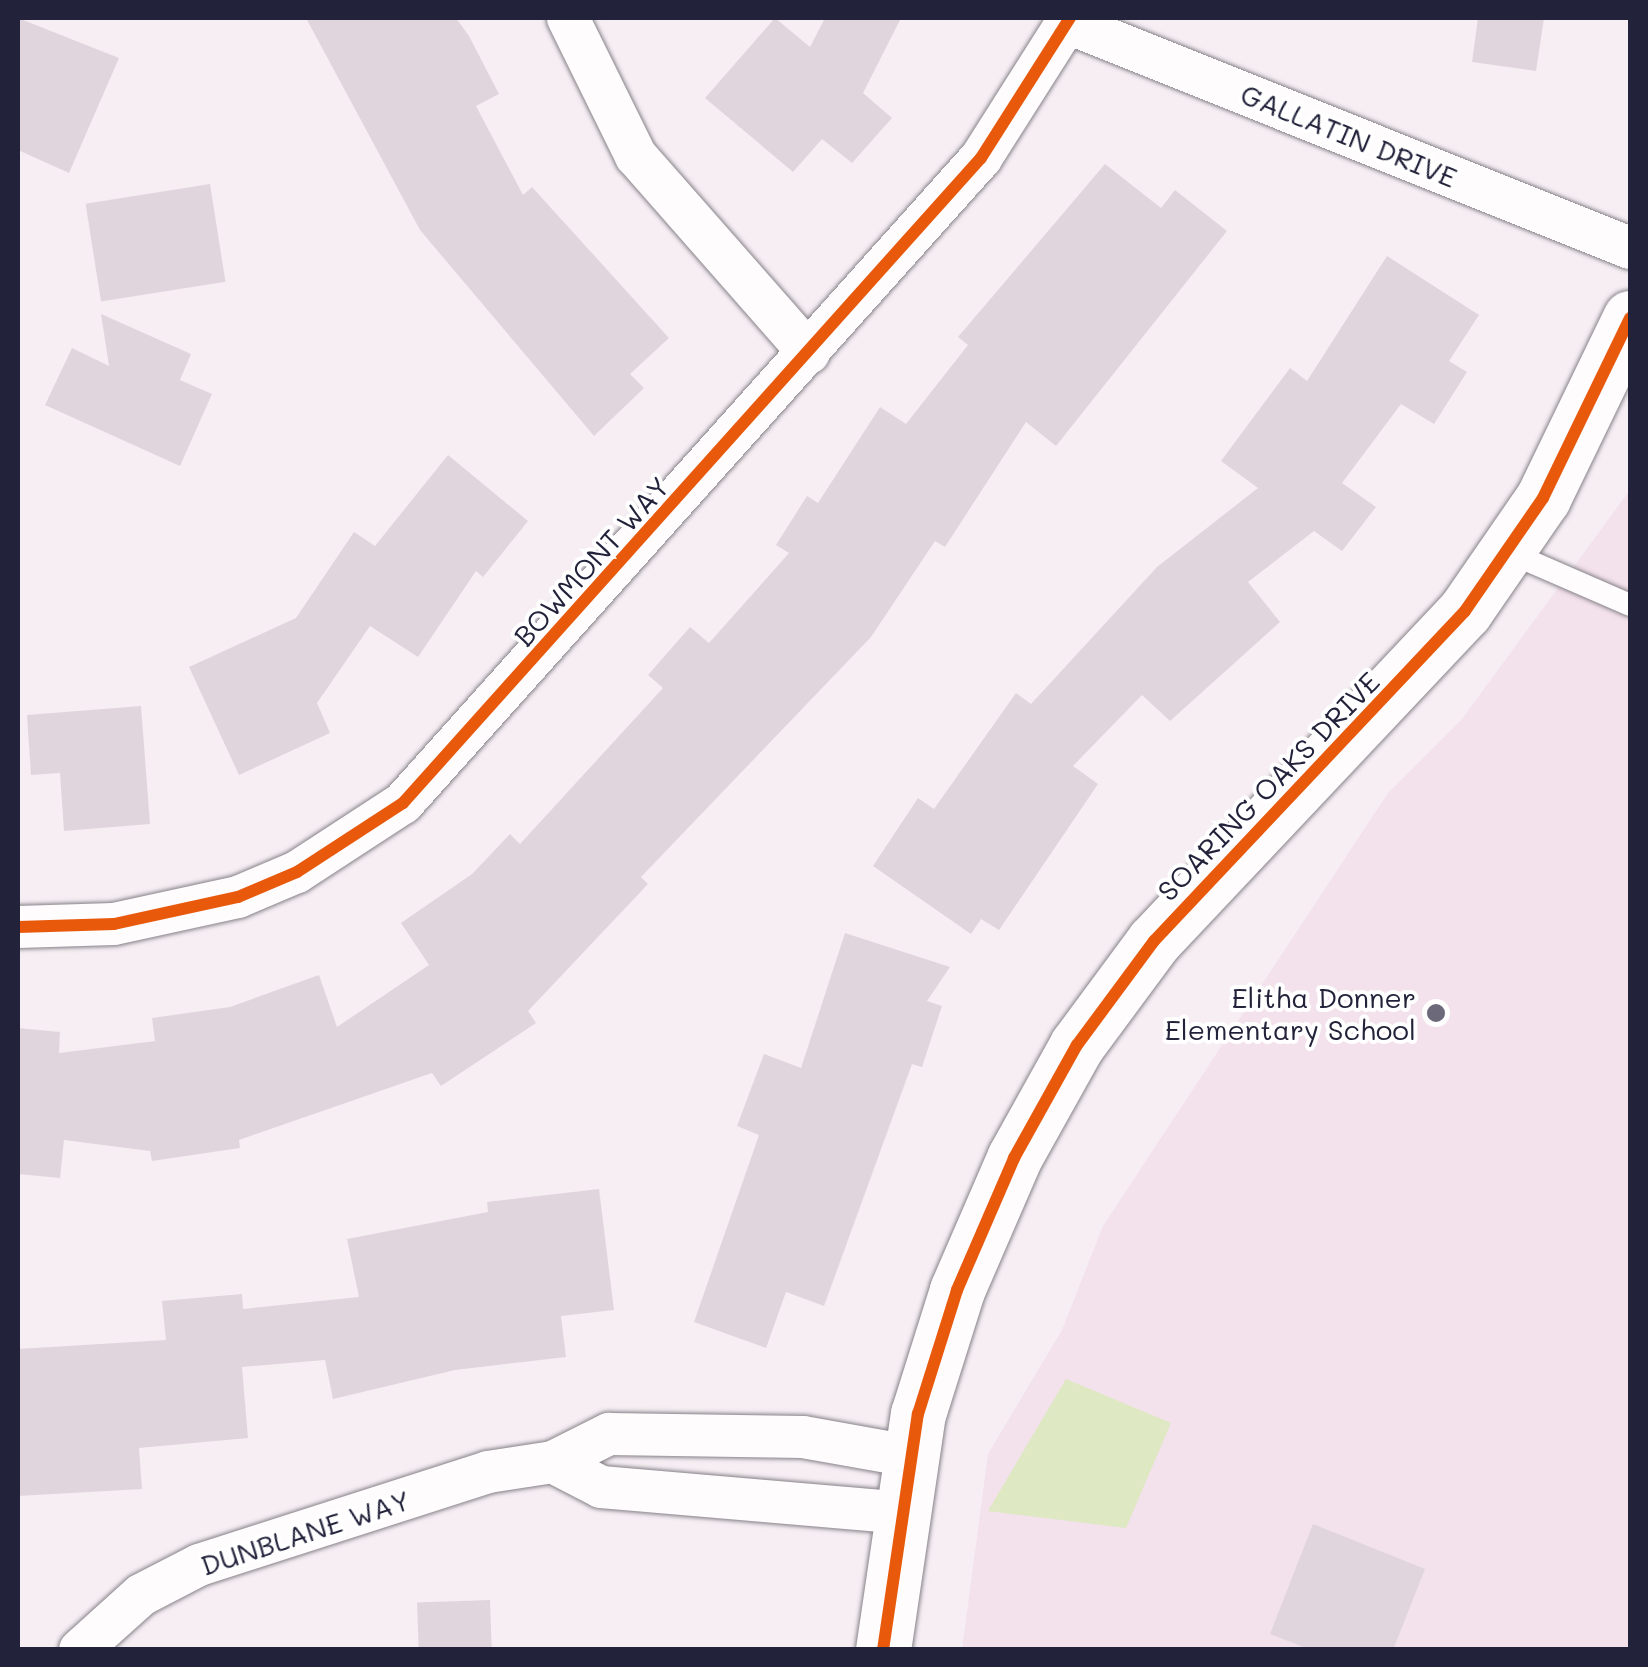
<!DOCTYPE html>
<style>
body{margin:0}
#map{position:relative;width:1648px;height:1667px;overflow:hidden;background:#f6eef3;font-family:Mali,sans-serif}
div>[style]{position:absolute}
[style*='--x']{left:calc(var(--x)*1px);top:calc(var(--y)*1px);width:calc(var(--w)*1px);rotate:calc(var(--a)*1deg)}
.built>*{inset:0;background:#f3e1eb}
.green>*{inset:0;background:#dee8c3}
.building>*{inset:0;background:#e1d5dd;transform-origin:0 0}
.roads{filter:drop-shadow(0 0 2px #868289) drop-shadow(0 0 2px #868289)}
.lane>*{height:22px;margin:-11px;padding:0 11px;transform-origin:11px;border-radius:11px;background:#fefcfd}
.street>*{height:42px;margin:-21px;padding:0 21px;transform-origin:21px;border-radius:21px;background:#fefcfd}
.secondary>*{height:55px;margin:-27.5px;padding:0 27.5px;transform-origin:27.5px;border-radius:27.5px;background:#fefcfd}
.cycleway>*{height:12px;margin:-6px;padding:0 6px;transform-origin:6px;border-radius:6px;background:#e8590c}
.dots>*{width:28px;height:28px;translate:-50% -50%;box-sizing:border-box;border:5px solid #fff;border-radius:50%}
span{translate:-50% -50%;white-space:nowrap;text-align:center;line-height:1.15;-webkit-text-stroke:8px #fff;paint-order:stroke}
.street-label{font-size:28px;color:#22223b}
.poi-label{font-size:28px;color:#22223b}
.right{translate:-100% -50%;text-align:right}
.frame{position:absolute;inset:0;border:20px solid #22223b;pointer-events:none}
</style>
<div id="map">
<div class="built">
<i style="clip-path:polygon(1630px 490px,1630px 1649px,962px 1650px,988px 1454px,1062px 1330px,1103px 1226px,1388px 793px,1462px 719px)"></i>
</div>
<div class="green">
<i style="clip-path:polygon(1066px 1379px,1171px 1423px,1126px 1528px,988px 1511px)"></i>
</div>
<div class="building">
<i style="clip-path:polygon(18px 18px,119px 58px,69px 173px,18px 150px)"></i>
<i style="clip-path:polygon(306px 18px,456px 18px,469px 36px,499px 94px,476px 106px,523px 195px,532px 187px,669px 338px,630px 374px,644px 388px,594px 436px,420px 230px)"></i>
<i style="clip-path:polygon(775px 18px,810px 47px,825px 18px,901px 18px,863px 93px,892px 118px,852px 163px,822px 139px,793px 172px,705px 98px)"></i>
<i style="clip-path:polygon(1478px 18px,1544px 18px,1536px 71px,1472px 62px)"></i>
<i style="clip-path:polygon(1105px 164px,1161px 208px,1175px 190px,1227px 231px,1056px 446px,1026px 422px,945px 547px,935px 541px,871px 637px,641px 877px,648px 884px,528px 1011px,536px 1023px,441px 1086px,432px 1073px,239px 1140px,240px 1148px,152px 1161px,150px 1151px,64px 1140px,60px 1178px,18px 1174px,18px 1028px,60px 1032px,59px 1053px,155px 1041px,152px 1018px,230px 1007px,319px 975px,337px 1027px,429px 965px,401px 923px,472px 874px,510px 834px,520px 844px,663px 688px,648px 675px,690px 627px,709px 643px,789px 553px,776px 545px,807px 496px,818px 503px,880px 407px,906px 424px,968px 345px,958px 337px)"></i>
<i style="left:210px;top:184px;width:99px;height:126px;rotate:81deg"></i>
<i style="clip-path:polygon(1387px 256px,1479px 315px,1449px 361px,1467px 372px,1434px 424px,1401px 404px,1342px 483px,1376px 507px,1342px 551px,1314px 531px,1248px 582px,1280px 622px,1170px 721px,1142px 695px,1073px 766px,1098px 784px,999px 930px,981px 919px,971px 934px,873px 866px,918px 798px,934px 809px,1016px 693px,1031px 704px,1157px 567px,1258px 488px,1221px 461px,1290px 368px,1307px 381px)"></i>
<i style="clip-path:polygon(101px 314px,191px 354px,180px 380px,212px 394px,180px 466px,45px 405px,72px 348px,109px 366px)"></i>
<i style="clip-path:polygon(448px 455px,528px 521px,483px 577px,476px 571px,418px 657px,370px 626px,317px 703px,330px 733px,239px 775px,189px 667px,296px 618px,354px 532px,375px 546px)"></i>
<i style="clip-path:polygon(141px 706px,150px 824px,64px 831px,60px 773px,31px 775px,27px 715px)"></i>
<i style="clip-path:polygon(845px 933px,950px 967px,927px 1001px,942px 1006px,922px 1067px,912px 1064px,824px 1306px,786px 1292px,766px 1348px,694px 1322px,759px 1135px,737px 1126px,764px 1054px,801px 1068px)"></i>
<i style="clip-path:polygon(599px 1189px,614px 1310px,561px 1316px,566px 1357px,455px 1370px,333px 1399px,325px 1360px,242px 1367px,248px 1438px,139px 1448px,142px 1489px,18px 1496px,18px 1349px,166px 1340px,162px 1301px,242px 1294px,243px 1309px,359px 1297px,347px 1239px,488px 1212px,487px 1202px)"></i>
<i style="clip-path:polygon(1313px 1524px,1425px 1569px,1393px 1650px,1311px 1650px,1270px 1634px)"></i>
<i style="left:490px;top:1600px;width:50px;height:73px;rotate:88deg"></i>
</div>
<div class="roads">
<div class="lane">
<i style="--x:1506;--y:551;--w:135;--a:23.5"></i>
</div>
<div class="street">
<i style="--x:568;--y:18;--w:154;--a:63.8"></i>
<i style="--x:636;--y:156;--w:262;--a:48.7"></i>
<i style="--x:1068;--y:23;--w:605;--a:21.82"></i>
<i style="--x:18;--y:927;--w:96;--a:-1.8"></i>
<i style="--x:114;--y:924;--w:127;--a:-12.3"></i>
<i style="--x:238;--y:897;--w:64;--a:-23"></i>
<i style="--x:297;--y:872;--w:126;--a:-33.1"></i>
<i style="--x:403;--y:803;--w:866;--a:-48.14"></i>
<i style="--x:981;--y:158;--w:166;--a:-57.6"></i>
<i style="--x:553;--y:1462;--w:54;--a:27.5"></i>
<i style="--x:601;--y:1487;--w:302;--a:4.9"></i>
<i style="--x:80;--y:1650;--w:82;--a:-42"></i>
<i style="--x:141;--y:1595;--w:65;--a:-27.3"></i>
<i style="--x:199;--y:1565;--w:304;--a:-17.8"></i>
<i style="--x:488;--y:1472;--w:66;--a:-8.7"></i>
<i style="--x:553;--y:1462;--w:63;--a:-26.6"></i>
<i style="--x:609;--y:1434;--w:194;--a:0.9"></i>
<i style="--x:803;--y:1437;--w:109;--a:10.1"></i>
</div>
<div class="secondary">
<i style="--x:883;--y:1650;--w:239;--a:-81.6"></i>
<i style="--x:918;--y:1414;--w:130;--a:-72.5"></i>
<i style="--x:957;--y:1290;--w:144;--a:-66.6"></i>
<i style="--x:1014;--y:1158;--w:129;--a:-60.9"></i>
<i style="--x:1077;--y:1045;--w:129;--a:-53.5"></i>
<i style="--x:1154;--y:941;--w:453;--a:-46.7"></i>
<i style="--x:1465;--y:611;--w:137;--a:-55.4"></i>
<i style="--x:1543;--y:498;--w:200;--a:-64.2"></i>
</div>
</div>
<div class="cycleway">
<i style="--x:18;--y:927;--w:96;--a:-1.8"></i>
<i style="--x:114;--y:924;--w:127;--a:-12.3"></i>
<i style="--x:238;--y:897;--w:64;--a:-23"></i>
<i style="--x:297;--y:872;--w:126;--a:-33.1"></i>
<i style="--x:403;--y:803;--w:866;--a:-48.14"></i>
<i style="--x:981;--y:158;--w:166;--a:-57.6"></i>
<i style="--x:883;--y:1650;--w:239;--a:-81.6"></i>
<i style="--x:918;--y:1414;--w:130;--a:-72.5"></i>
<i style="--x:957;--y:1290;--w:144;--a:-66.6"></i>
<i style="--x:1014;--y:1158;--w:129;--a:-60.9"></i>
<i style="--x:1077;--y:1045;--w:129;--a:-53.5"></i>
<i style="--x:1154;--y:941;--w:453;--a:-46.7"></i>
<i style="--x:1465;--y:611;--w:137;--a:-55.4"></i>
<i style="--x:1543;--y:498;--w:200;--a:-64.2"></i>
</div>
<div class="dots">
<i style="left:1436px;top:1013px;background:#6c697b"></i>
</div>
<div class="street-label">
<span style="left:1349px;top:135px;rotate:22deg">GALLATIN DRIVE</span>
<span style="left:591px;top:561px;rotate:-48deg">BOWMONT WAY</span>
<span style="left:1268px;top:786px;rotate:-46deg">SOARING OAKS DRIVE</span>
<span style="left:305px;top:1532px;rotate:-18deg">DUNBLANE WAY</span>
</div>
<div class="poi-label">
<span class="right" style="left:1416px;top:1013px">Elitha Donner<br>Elementary School</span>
</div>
<div class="frame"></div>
</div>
